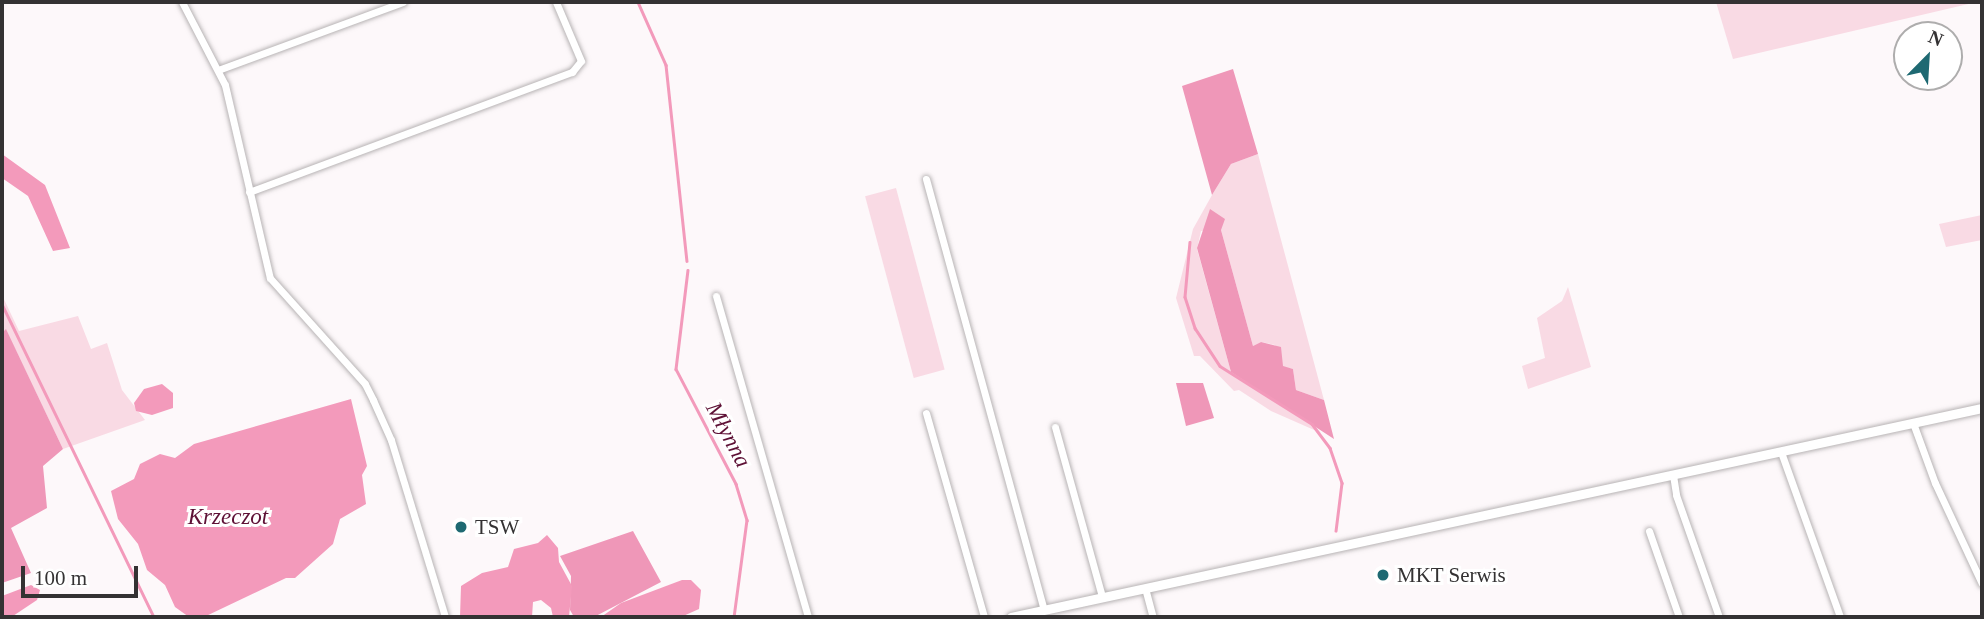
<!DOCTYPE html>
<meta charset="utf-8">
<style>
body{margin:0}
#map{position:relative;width:1984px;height:619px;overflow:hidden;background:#fdf8fa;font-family:Georgia,serif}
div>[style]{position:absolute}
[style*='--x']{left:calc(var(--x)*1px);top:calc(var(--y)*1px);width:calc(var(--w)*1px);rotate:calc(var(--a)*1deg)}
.green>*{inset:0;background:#f9dae4;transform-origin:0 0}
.forest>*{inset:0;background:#ef97b8}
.water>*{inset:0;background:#f39abb}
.stream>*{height:2.5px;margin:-1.25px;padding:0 1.25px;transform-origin:1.25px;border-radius:1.25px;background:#f39abb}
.roads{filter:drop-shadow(0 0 2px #b8b4b5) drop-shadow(0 0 2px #b8b4b5)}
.minor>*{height:7px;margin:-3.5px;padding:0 3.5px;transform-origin:3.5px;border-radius:3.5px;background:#fff}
.tertiary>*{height:9px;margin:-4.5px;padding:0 4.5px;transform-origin:4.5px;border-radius:4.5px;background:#fff}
.dots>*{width:19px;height:19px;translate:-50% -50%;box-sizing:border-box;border:4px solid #fff;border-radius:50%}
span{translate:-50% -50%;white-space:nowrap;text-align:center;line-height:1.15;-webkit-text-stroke:6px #fff;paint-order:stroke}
.poi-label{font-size:21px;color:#343233}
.left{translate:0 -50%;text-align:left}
.water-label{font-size:23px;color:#5e1136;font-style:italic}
.frame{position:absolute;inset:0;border:4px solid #343233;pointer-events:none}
.north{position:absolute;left:1893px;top:21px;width:70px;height:70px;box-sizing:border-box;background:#fff;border:2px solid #aeadad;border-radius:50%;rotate:24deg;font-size:19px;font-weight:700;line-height:28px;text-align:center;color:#343233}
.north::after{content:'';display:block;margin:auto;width:24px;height:32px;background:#1e6972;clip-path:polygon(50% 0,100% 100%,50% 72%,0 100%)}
.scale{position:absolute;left:21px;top:566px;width:117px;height:32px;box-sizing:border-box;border:4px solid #343233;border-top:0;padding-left:9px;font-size:21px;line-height:24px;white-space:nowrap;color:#343233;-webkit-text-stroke:5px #fff;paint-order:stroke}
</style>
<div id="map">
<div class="green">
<i style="clip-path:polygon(1716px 2px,1977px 2px,1733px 59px)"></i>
<i style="clip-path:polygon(1258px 154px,1324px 400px,1296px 390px,1293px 369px,1283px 367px,1275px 345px,1261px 342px,1253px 346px,1221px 230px,1201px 231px,1197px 249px,1231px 372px,1313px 423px,1321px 433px,1271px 411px,1239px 390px,1234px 391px,1200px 356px,1194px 356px,1176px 298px,1193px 229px,1212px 195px,1231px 164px)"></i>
<i style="left:896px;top:188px;width:188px;height:32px;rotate:75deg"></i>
<i style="clip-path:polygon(1982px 215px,1982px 240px,1946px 247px,1939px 224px)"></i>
<i style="clip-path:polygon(1568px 287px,1591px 367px,1528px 389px,1522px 366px,1545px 358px,1537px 318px,1562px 301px)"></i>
<i style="clip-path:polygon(2px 295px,19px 331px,78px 316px,91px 349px,107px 343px,122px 390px,145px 420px,63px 449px,6px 330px,2px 333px)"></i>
</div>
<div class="forest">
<i style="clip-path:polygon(1233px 69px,1258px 154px,1231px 164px,1212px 195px,1182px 86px)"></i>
<i style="clip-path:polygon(1210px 209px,1225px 219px,1221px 230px,1253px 346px,1261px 342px,1281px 347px,1283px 366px,1293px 369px,1296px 390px,1324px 400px,1334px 439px,1231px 372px,1197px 248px)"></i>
<i style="clip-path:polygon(6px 329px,63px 449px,43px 466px,47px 508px,11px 528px,31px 573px,2px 583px,2px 333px)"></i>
<i style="clip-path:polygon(1176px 383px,1203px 383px,1214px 418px,1186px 426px)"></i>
<i style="clip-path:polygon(633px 531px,661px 582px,594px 617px,574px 617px,570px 610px,571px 576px,560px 556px)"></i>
</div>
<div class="water">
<i style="clip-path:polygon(2px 154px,45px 185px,70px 248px,53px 251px,28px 196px,2px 178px)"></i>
<i style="clip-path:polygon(162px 384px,173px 393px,173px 408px,152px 415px,136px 411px,134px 403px,144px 389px)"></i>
<i style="clip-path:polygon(351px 399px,367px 466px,362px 475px,366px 504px,340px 519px,333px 544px,295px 578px,286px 578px,204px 617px,189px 617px,175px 607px,165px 585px,147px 570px,138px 544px,118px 519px,111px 491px,134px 479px,140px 464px,160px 454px,175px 458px,194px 444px)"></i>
<i style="clip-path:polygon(547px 535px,558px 548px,559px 562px,572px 586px,569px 617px,553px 617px,551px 608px,541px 600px,533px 602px,532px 617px,460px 617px,461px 586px,482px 573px,508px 567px,514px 549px,538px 543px)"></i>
<i style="clip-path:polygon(682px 580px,691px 580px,701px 590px,699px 609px,681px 617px,601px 617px,621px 603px)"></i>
<i style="clip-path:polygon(31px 585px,40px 590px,37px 600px,13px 616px,2px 617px,2px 596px)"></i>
</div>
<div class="stream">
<i style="--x:638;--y:2;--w:69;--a:66"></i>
<i style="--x:666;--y:65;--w:197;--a:83.9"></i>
<i style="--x:1190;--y:242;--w:55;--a:95.2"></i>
<i style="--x:1185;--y:297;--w:33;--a:72"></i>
<i style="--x:1195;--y:328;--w:45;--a:56.7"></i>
<i style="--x:1220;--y:366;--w:109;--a:32.2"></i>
<i style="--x:1312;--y:424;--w:30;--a:53"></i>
<i style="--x:1330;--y:448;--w:37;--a:71"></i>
<i style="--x:1342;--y:483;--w:48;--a:97.1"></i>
<i style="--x:688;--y:270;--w:100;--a:96.9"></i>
<i style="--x:676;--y:369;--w:130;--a:62.4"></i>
<i style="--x:736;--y:484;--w:38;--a:73"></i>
<i style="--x:747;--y:520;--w:98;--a:97.6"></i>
<i style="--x:2;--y:304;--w:348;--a:64.1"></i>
</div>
<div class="roads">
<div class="minor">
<i style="--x:182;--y:2;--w:93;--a:62.6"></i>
<i style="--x:225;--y:85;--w:198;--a:76.9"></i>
<i style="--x:270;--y:278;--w:142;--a:48.1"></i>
<i style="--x:365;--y:384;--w:18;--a:63"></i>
<i style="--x:373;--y:400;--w:44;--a:65.8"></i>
<i style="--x:391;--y:440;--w:185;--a:73"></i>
<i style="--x:218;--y:70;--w:197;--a:-20.2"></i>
<i style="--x:926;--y:179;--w:447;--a:74.7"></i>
<i style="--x:249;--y:192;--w:345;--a:-20.4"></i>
<i style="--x:572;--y:72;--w:14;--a:-51"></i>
<i style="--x:581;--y:61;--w:64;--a:-113"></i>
<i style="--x:716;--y:296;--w:334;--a:74"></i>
<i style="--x:926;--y:413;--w:212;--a:74.1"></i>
<i style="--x:1913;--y:423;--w:64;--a:69.9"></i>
<i style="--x:1935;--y:483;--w:111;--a:65"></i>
<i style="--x:1055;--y:427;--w:176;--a:74.5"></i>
<i style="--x:1781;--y:452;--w:175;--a:70.3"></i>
<i style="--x:1673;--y:475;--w:20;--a:81"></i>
<i style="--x:1676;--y:495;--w:129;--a:70.6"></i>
<i style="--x:1649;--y:531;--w:91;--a:70.8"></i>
<i style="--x:1145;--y:588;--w:30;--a:75"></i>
</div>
<div class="tertiary">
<i style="--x:1011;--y:617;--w:993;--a:-12.15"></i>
</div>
</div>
<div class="dots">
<i style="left:461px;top:527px;background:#1e6972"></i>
<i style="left:1383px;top:575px;background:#1e6972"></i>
</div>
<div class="poi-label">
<span class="left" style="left:475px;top:527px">TSW</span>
<span class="left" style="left:1397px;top:575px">MKT Serwis</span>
</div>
<div class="water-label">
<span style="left:728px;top:435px;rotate:62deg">Młynna</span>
<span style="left:228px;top:517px">Krzeczot</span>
</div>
<div class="frame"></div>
<div class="north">N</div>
<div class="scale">100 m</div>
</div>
